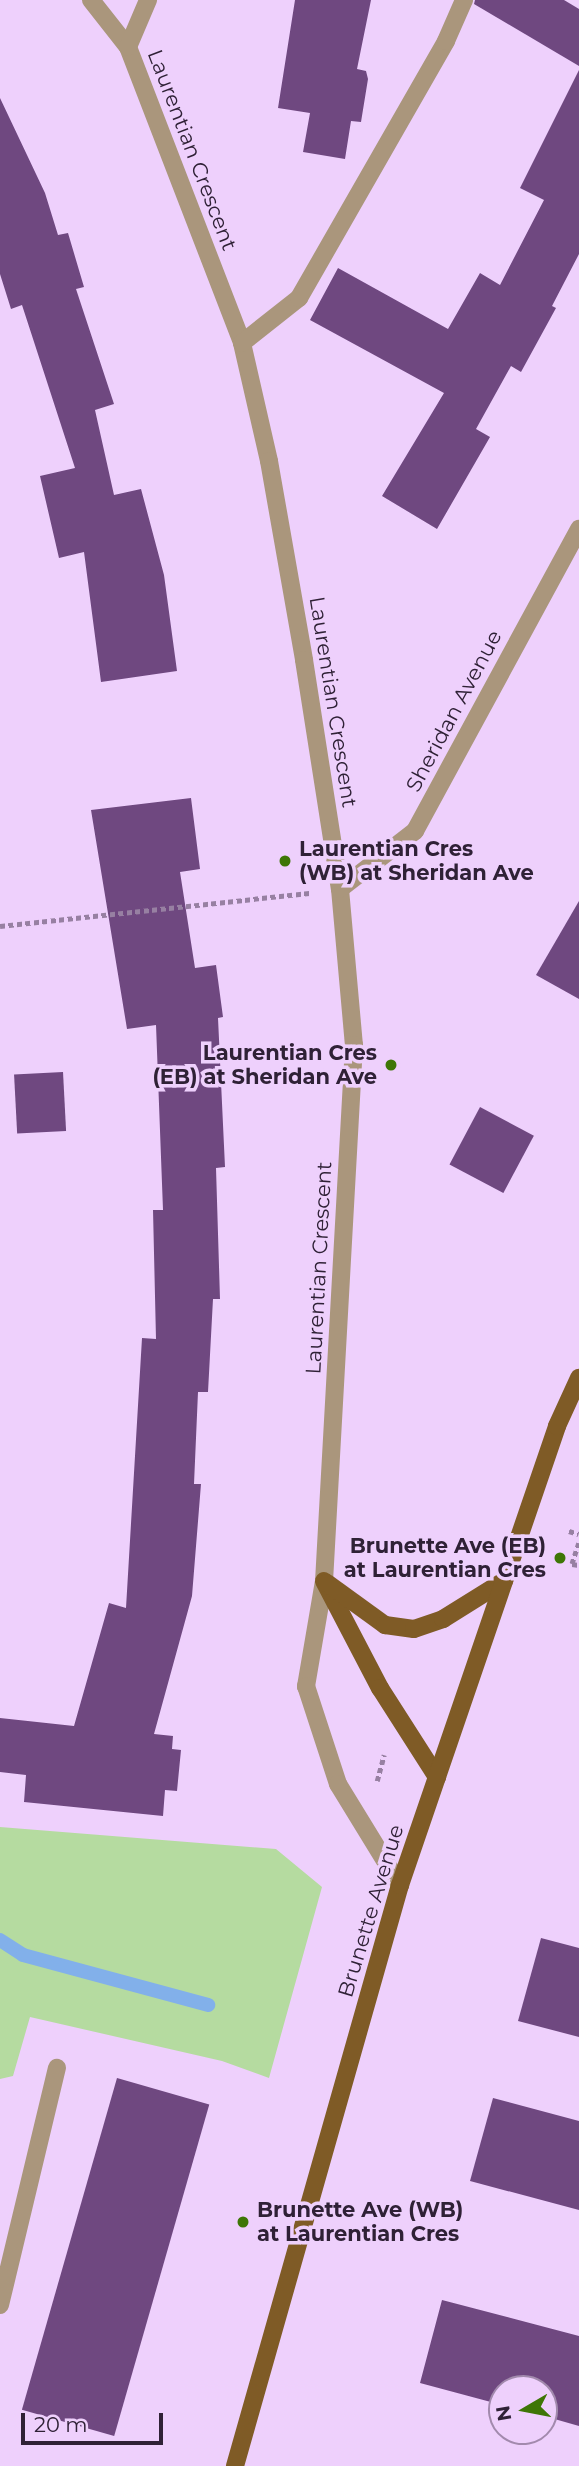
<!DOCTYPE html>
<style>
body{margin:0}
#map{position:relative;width:579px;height:2466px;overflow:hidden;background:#eed0fc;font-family:Montserrat,sans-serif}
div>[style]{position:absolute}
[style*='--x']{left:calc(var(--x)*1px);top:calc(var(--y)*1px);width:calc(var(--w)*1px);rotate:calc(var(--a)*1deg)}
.green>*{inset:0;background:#b5dba0}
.stream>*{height:14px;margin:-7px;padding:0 7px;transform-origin:7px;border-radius:7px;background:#82b0ea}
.building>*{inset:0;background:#6f4880;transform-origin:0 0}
.path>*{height:4.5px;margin-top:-2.25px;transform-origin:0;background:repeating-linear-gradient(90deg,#9780a2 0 5px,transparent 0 8.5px)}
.minor>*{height:18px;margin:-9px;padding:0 9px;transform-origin:9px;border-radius:9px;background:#aa967c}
.major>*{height:18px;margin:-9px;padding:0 9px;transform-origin:9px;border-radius:9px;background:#7f5b26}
.dots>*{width:19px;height:19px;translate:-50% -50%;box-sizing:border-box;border:4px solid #eed0fc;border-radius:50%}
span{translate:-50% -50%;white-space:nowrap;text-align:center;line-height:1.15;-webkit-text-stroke:7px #eed0fc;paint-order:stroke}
.street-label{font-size:21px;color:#2f2136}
.poi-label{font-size:21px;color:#2f2136;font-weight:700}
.left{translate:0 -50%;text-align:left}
.right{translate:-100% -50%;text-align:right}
.north{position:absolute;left:488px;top:2375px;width:70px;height:70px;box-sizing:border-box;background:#eed0fc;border:2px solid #a28aad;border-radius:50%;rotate:260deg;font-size:19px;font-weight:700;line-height:28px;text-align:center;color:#2f2136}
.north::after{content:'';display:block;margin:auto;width:24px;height:32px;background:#3e7606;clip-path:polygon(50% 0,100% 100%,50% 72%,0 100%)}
.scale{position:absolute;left:21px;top:2413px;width:142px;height:32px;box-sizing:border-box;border:4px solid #2f2136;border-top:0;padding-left:9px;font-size:21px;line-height:24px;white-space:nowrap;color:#2f2136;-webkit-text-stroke:5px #eed0fc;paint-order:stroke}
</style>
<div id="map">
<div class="green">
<i style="clip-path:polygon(0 1827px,276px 1849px,322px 1887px,269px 2078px,222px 2061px,30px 2017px,13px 2076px,0 2079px)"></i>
</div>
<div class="stream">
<i style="--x:0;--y:1940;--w:27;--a:33"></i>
<i style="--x:23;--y:1955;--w:192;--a:15.1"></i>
</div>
<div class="building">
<i style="clip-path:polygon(295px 0,371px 0,357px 69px,366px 71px,368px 79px,361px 122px,351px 121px,345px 159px,303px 152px,310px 113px,278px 108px)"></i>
<i style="clip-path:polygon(475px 0,564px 0,579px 9px,579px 66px,474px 4px)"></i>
<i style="clip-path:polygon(579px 70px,579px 254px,552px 306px,556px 308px,521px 372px,511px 366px,476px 429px,490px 437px,437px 529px,382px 496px,444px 393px,310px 320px,338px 268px,448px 329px,480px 273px,500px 285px,544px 200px,520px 188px)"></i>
<i style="clip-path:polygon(0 98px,45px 193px,58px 235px,68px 233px,84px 287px,76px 289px,114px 404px,95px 410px,114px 495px,141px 489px,164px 575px,177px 671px,101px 682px,84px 552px,59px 558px,40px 476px,75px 468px,22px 305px,11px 309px,0 274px)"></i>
<i style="clip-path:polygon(191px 798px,200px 869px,180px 872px,195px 968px,216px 965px,223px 1017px,218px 1018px,225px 1167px,216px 1168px,220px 1299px,213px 1299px,208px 1392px,198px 1392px,194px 1484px,201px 1484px,192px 1596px,154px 1734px,173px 1736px,172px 1749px,181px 1750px,177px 1791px,165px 1790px,163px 1816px,24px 1802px,26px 1775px,0 1772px,0 1718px,74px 1726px,109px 1603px,126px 1608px,142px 1338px,156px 1339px,153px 1210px,163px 1210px,156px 1025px,127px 1029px,91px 810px)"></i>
<i style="clip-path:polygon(579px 901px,579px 999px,536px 975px)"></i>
<i style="left:63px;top:1072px;width:59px;height:49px;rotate:87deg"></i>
<i style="left:480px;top:1107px;width:61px;height:65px;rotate:28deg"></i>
<i style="clip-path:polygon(541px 1938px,579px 1948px,579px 2037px,518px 2021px)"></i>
<i style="left:117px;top:2078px;width:96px;height:345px;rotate:16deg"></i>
<i style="clip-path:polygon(493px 2098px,579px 2121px,579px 2210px,470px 2181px)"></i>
<i style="clip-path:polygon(442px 2300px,579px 2336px,579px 2426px,544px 2416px,544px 2389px,502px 2389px,502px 2405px,420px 2383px)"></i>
</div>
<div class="path">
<i style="--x:0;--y:926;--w:311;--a:-6.1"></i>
<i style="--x:569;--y:1531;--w:10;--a:17"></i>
<i style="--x:579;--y:1543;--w:22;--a:108"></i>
<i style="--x:572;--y:1564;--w:7;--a:8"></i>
<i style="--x:377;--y:1781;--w:27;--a:-75"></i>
</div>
<div class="minor">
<i style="--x:91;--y:0;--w:60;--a:51.8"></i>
<i style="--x:128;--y:47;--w:317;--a:68.9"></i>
<i style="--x:242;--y:343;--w:121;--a:77.1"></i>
<i style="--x:269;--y:461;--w:202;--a:80"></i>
<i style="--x:304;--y:660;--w:232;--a:81.1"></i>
<i style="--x:340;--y:889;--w:157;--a:84.9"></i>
<i style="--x:354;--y:1045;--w:537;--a:93.2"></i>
<i style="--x:324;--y:1581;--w:107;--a:99.7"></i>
<i style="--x:306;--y:1686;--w:103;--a:71.9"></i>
<i style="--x:338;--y:1784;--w:119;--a:58.5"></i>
<i style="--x:128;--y:47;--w:51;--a:-66.9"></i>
<i style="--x:242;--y:343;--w:73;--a:-38.3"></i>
<i style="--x:299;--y:298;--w:296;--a:-60.2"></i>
<i style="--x:446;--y:41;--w:45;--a:-66.3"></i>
<i style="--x:340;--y:889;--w:95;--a:-37.7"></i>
<i style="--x:415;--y:831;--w:344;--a:-61.5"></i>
<i style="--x:0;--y:2305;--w:244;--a:-76.5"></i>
</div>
<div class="major">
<i style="--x:324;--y:1581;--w:121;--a:62.4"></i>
<i style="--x:380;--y:1688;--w:106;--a:57.4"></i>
<i style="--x:327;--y:1583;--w:72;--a:35.9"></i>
<i style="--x:385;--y:1625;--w:29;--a:8"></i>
<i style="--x:414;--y:1629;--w:31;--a:-19"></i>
<i style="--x:443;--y:1619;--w:72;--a:-31.9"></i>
<i style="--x:235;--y:2466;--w:604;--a:-74.15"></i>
<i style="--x:400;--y:1885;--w:485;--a:-71.1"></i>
<i style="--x:557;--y:1426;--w:53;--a:-65.4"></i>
</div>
<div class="dots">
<i style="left:285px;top:861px;background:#3e7606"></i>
<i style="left:391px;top:1065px;background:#3e7606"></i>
<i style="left:560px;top:1558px;background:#3e7606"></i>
<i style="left:243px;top:2222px;background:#3e7606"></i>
</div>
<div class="street-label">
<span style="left:192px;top:150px;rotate:69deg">Laurentian Crescent</span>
<span style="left:333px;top:702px;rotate:81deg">Laurentian Crescent</span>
<span style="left:454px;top:711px;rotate:-62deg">Sheridan Avenue</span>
<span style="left:319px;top:1268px;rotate:-87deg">Laurentian Crescent</span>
<span style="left:371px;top:1911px;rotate:-73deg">Brunette Avenue</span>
</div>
<div class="poi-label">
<span class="left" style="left:299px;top:861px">Laurentian Cres<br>(WB) at Sheridan Ave</span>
<span class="right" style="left:377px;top:1065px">Laurentian Cres<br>(EB) at Sheridan Ave</span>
<span class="right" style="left:546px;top:1558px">Brunette Ave (EB)<br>at Laurentian Cres</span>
<span class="left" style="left:257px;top:2222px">Brunette Ave (WB)<br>at Laurentian Cres</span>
</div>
<div class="north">N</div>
<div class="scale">20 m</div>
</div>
